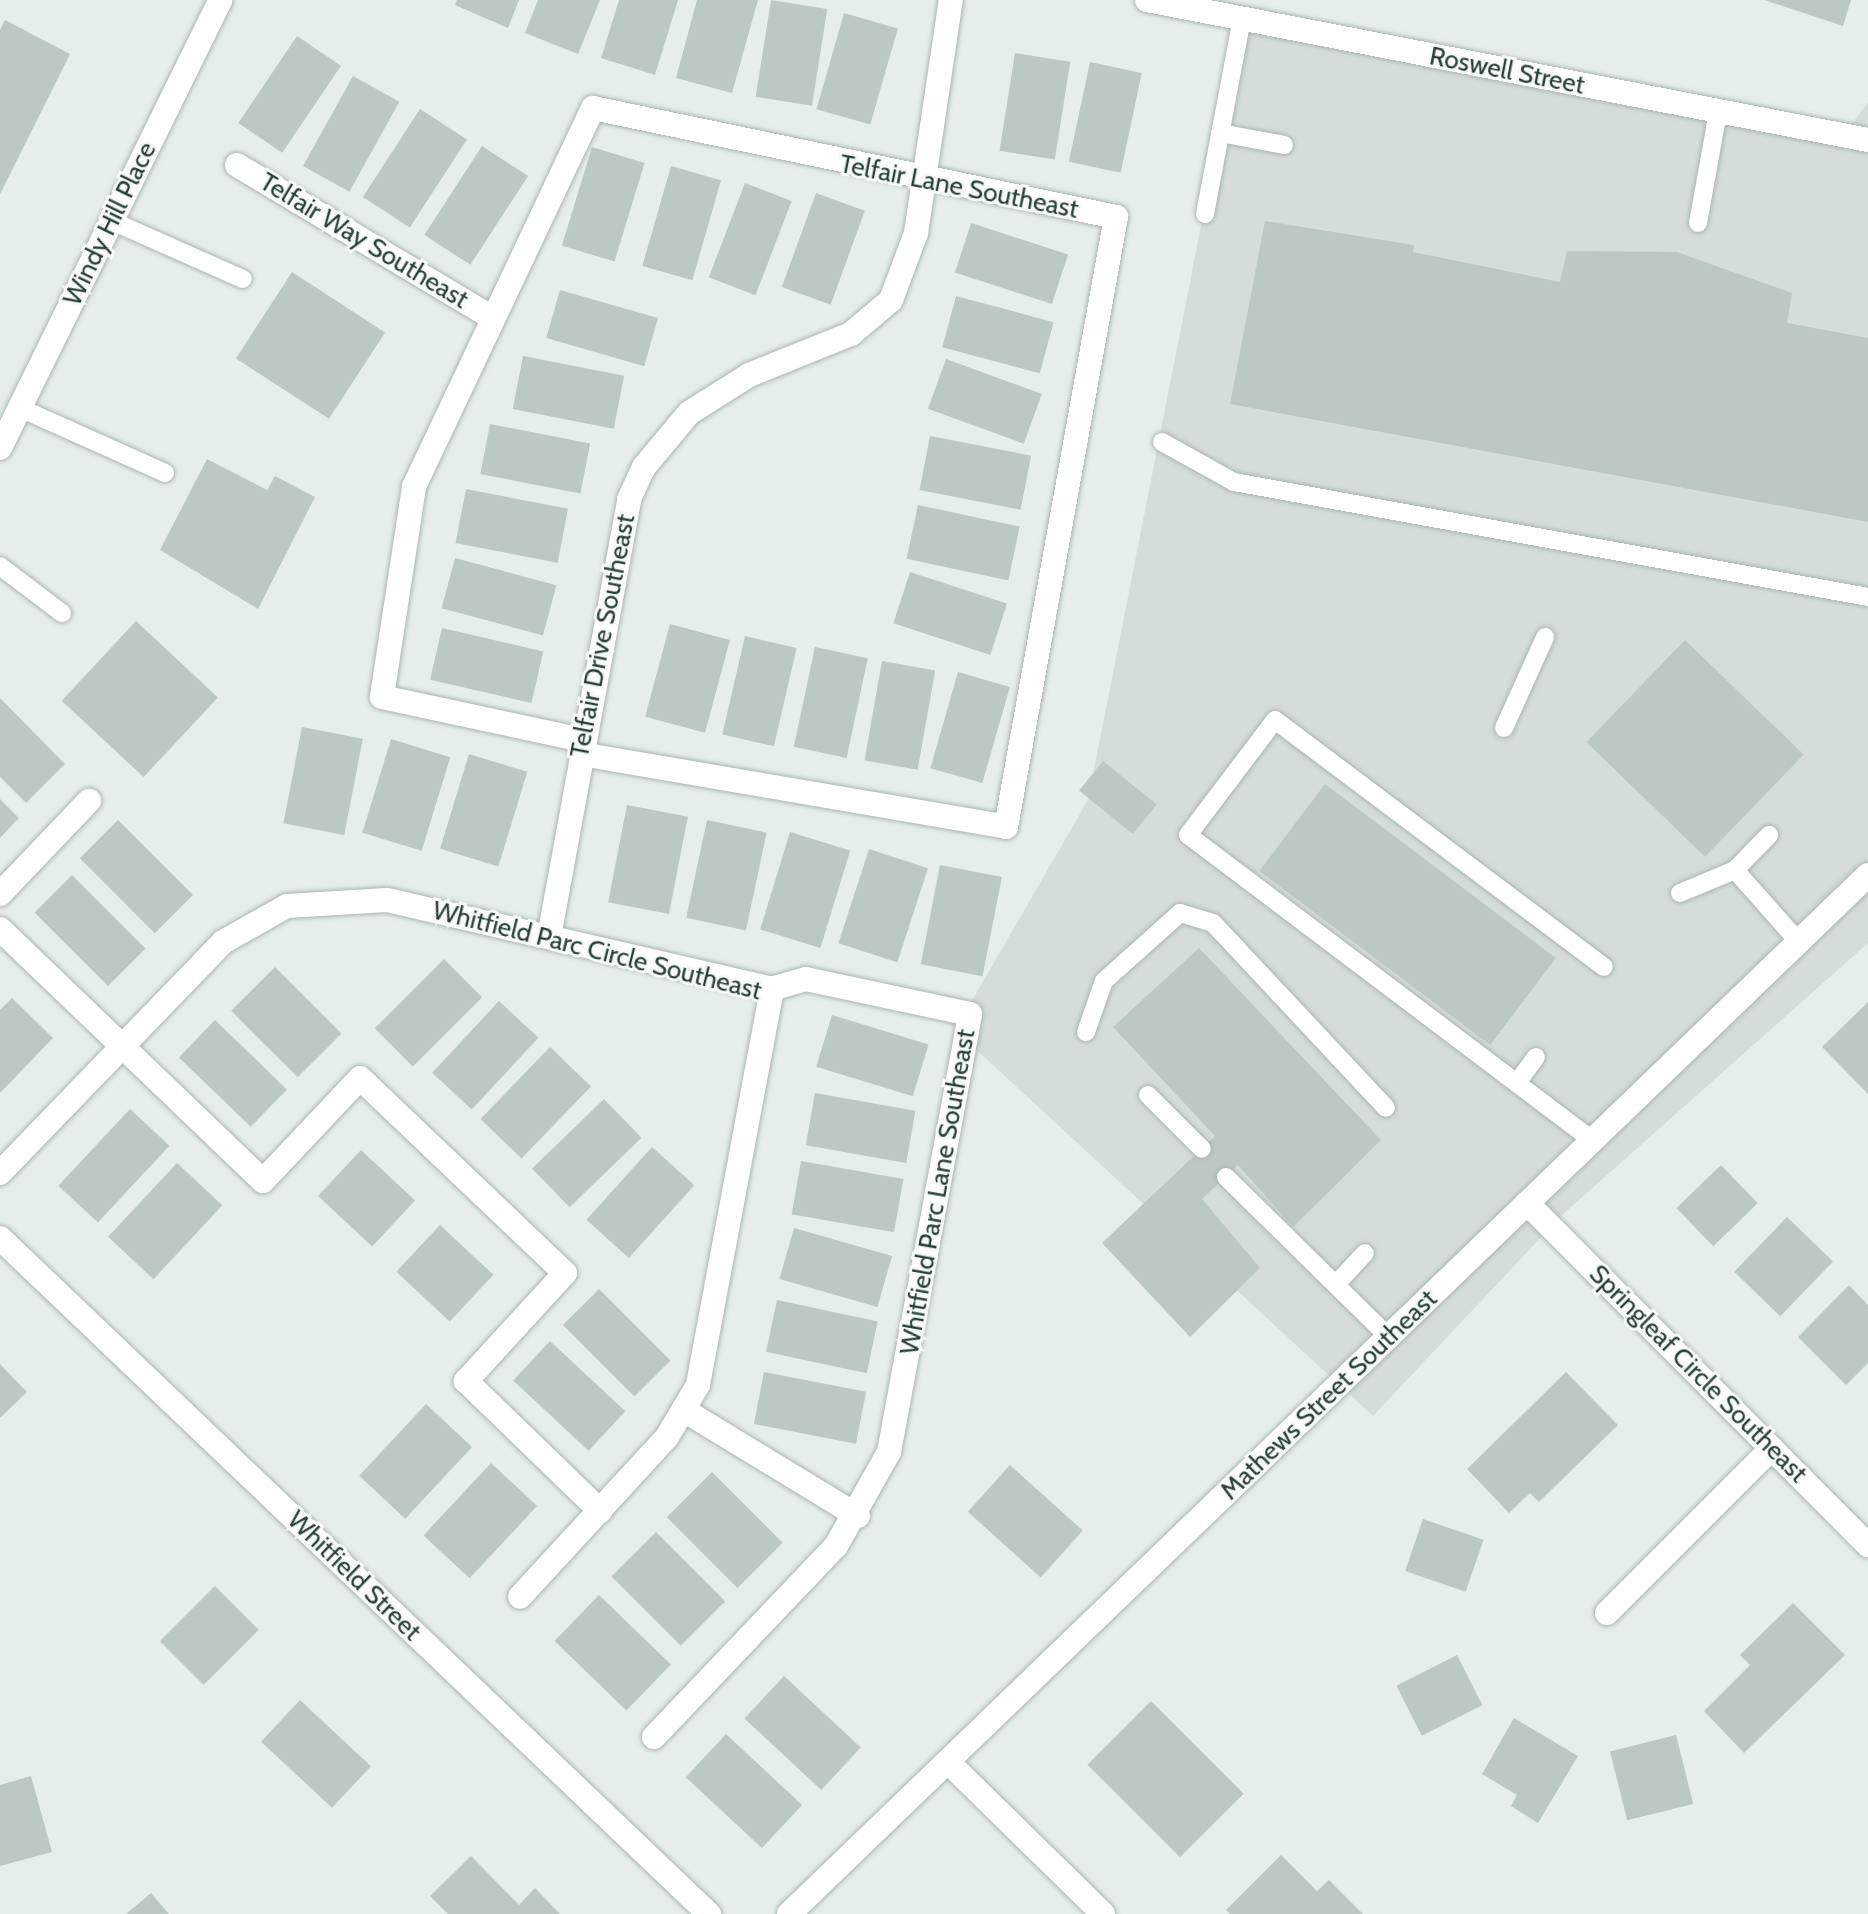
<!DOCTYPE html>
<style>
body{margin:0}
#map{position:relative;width:1868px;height:1914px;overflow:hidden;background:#e6eeeb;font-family:Cabin,sans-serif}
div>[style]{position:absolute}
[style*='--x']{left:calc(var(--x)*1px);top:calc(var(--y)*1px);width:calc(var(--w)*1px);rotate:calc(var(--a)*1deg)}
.built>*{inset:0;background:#d5ddda}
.building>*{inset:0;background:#bcc8c4;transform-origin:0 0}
.roads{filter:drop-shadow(0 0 2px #a9b6b2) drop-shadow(0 0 2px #a9b6b2)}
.service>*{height:18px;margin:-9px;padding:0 9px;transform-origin:9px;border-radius:9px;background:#fff}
.minor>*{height:24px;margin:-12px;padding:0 12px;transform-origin:12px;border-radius:12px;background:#fff}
.tertiary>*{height:24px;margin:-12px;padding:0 12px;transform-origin:12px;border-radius:12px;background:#fff}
span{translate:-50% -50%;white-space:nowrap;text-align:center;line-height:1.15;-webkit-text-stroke:6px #f7faf9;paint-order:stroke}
.street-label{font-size:26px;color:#273e38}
</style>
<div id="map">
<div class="built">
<i style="clip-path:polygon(1242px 18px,1851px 125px,1868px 102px,1868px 943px,1562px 1215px,1373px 1416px,955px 1030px,1088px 800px)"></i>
</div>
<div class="building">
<i style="clip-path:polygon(457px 0,519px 0,508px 28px,455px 5px)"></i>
<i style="clip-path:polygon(538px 0,600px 0,578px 54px,525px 33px)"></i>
<i style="clip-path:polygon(619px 0,678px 0,655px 75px,601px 58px)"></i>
<i style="clip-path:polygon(697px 0,758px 0,732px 93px,676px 78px)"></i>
<i style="left:771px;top:0;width:57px;height:98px;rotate:9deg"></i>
<i style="clip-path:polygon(1764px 0,1851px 0,1843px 26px)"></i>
<i style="left:844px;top:13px;width:56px;height:100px;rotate:16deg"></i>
<i style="clip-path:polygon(5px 20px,70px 54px,0 194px,0 30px)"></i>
<i style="left:297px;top:36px;width:53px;height:105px;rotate:34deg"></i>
<i style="left:1015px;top:53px;width:56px;height:99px;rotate:9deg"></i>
<i style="left:1090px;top:62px;width:53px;height:102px;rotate:12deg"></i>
<i style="left:353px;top:76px;width:53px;height:103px;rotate:29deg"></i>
<i style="left:420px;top:109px;width:56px;height:105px;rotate:33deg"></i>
<i style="left:482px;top:146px;width:55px;height:106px;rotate:33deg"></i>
<i style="left:592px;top:147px;width:55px;height:103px;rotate:17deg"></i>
<i style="left:671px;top:166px;width:52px;height:104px;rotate:16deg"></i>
<i style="left:745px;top:183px;width:50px;height:101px;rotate:21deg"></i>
<i style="left:816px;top:193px;width:52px;height:100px;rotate:20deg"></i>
<i style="clip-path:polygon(1265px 221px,1414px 245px,1413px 252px,1560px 282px,1567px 251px,1677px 252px,1792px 293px,1787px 323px,1868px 338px,1868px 522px,1230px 404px)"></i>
<i style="left:971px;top:223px;width:102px;height:52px;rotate:18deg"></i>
<i style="left:292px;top:272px;width:111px;height:103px;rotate:33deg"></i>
<i style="left:560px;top:290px;width:102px;height:50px;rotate:16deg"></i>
<i style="left:956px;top:296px;width:101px;height:53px;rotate:15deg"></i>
<i style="left:523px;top:356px;width:103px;height:54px;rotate:11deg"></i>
<i style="left:946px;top:359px;width:102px;height:53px;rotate:20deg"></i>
<i style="left:490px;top:424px;width:102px;height:51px;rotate:11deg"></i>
<i style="left:930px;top:436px;width:103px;height:55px;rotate:11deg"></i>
<i style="clip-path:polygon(207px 459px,267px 490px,275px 476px,315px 497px,258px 609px,160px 550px)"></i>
<i style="left:466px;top:489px;width:104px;height:55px;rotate:11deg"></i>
<i style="left:918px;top:505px;width:104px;height:55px;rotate:12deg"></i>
<i style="left:455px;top:558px;width:105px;height:52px;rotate:15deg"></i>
<i style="left:910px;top:572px;width:102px;height:54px;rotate:18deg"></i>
<i style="left:136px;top:621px;width:112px;height:109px;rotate:43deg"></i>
<i style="left:670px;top:624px;width:62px;height:96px;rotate:15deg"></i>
<i style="left:442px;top:628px;width:104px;height:53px;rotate:13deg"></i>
<i style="left:745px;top:636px;width:53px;height:101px;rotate:13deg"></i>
<i style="left:1685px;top:640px;width:165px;height:142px;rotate:44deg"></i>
<i style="left:815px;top:647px;width:54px;height:102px;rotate:12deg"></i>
<i style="left:882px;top:661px;width:54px;height:101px;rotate:10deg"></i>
<i style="left:958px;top:672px;width:54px;height:100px;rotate:16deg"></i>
<i style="clip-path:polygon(0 698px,65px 764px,26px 803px,0 777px)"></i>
<i style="left:302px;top:727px;width:62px;height:98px;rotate:11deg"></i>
<i style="left:391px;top:739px;width:62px;height:98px;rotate:17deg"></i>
<i style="left:469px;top:754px;width:61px;height:99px;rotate:17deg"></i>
<i style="left:1103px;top:761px;width:69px;height:38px;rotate:39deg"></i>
<i style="left:1325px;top:784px;width:289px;height:109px;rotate:37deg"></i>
<i style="clip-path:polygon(0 799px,19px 818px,0 838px)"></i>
<i style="left:627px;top:805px;width:62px;height:99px;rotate:11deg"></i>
<i style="left:118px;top:820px;width:106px;height:54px;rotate:45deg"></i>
<i style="left:707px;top:820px;width:61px;height:100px;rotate:12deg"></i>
<i style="left:790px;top:832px;width:63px;height:102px;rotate:17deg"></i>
<i style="left:869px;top:849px;width:62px;height:99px;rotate:18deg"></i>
<i style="left:940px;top:865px;width:63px;height:101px;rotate:11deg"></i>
<i style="left:72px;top:875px;width:104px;height:53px;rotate:45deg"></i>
<i style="clip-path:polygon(1199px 948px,1381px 1140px,1293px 1227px,1238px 1165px,1202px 1199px,1260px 1268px,1190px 1337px,1102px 1243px,1215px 1136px,1113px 1027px)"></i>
<i style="left:444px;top:959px;width:54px;height:98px;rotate:45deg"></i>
<i style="left:275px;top:967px;width:94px;height:62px;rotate:45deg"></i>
<i style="clip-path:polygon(12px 998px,53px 1038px,0 1093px,0 1010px)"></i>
<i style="left:499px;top:1001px;width:54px;height:98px;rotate:43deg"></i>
<i style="clip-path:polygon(1868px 1002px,1868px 1094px,1822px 1047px)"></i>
<i style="left:832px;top:1015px;width:101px;height:54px;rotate:17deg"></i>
<i style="left:215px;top:1020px;width:100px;height:52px;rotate:44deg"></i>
<i style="left:550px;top:1047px;width:57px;height:100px;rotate:44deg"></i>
<i style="left:815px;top:1093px;width:102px;height:53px;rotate:10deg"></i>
<i style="left:604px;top:1099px;width:54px;height:100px;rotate:46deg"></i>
<i style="left:130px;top:1109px;width:54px;height:105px;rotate:43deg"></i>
<i style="left:652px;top:1147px;width:57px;height:98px;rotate:42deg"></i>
<i style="left:361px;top:1150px;width:74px;height:63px;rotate:43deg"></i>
<i style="left:801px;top:1161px;width:104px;height:54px;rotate:10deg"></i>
<i style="left:177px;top:1163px;width:62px;height:101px;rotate:43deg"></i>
<i style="left:1721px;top:1165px;width:53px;height:62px;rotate:46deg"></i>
<i style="left:1787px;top:1217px;width:64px;height:76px;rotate:44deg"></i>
<i style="left:440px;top:1225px;width:73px;height:64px;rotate:43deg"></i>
<i style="left:794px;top:1228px;width:102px;height:53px;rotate:16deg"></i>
<i style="clip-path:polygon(1849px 1285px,1868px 1305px,1868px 1363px,1846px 1385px,1798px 1337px)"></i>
<i style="left:599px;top:1289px;width:101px;height:51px;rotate:45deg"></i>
<i style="left:777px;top:1300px;width:103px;height:53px;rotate:12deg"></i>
<i style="left:550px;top:1341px;width:103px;height:54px;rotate:43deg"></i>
<i style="clip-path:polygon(0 1364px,27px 1392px,0 1418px)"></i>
<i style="left:764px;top:1372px;width:104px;height:53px;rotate:11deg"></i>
<i style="clip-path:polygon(1566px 1372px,1618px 1425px,1539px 1502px,1530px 1493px,1509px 1513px,1467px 1469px)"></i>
<i style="left:426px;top:1404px;width:63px;height:98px;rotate:43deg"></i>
<i style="left:491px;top:1463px;width:63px;height:99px;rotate:43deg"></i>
<i style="left:1010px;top:1465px;width:98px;height:63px;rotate:42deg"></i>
<i style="left:712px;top:1472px;width:100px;height:64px;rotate:45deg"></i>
<i style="left:1423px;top:1519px;width:64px;height:55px;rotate:19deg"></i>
<i style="left:656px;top:1532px;width:98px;height:63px;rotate:45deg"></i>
<i style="left:215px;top:1586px;width:62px;height:78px;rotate:45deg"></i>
<i style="left:599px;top:1595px;width:100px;height:64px;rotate:44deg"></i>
<i style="clip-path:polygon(1793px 1603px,1845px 1655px,1744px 1753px,1704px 1711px,1750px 1665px,1740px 1655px)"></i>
<i style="left:1457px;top:1655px;width:56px;height:68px;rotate:63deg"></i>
<i style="left:784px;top:1676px;width:105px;height:58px;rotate:43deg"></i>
<i style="left:300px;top:1700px;width:97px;height:57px;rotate:43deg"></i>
<i style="left:1151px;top:1701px;width:131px;height:90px;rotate:45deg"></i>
<i style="clip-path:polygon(1514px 1718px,1578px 1756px,1538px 1823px,1511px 1806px,1517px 1795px,1482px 1774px)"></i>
<i style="left:726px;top:1734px;width:104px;height:59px;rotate:43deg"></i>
<i style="left:1676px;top:1735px;width:71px;height:68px;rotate:76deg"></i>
<i style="clip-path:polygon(31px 1776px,52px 1852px,0 1866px,0 1785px)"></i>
<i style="clip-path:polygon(1281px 1855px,1317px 1891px,1329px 1880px,1363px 1914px,1230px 1914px,1226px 1910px)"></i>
<i style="clip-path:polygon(471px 1856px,519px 1905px,535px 1888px,560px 1914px,448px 1914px,430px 1896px)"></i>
<i style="clip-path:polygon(151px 1893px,169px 1914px,126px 1914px)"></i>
</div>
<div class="roads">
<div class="service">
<i style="--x:1220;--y:133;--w:65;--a:10.6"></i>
<i style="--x:1205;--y:214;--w:199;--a:-79.3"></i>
<i style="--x:112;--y:221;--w:143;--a:23.9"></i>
<i style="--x:1698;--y:223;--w:113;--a:-79.8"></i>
<i style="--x:20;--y:408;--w:159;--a:24.1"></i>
<i style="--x:1162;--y:442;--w:82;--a:29.1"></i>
<i style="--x:1234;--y:482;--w:644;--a:10.28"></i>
<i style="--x:0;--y:566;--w:78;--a:37.2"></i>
<i style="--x:1504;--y:728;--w:100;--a:-65.7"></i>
<i style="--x:1735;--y:870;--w:94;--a:48.5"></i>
<i style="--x:1680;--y:893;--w:60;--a:-22.7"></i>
<i style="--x:1735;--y:870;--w:49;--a:-45.8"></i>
<i style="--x:1086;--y:1032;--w:54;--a:-70.6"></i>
<i style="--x:1104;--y:981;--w:102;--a:-41.8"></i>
<i style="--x:1180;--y:913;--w:34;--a:17"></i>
<i style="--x:1213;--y:923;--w:253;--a:46.9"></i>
<i style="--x:1517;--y:1083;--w:32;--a:-54"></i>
<i style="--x:1148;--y:1095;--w:76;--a:45"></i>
<i style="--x:1592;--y:1140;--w:506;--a:-142.95"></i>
<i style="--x:1188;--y:835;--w:144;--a:-52.9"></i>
<i style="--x:1275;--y:720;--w:411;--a:36.9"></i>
<i style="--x:1226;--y:1177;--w:228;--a:44.5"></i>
<i style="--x:1336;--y:1284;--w:42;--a:-46.9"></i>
</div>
<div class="minor">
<i style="--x:237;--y:165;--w:296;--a:30.9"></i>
<i style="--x:0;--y:448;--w:499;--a:-63.8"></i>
<i style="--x:581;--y:754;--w:431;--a:9.7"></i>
<i style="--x:1006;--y:827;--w:620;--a:-79.78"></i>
<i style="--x:1116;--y:217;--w:534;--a:-168.23"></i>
<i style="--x:593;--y:108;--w:419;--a:115.3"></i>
<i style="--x:414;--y:487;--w:212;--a:98.7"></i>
<i style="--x:382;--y:697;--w:206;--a:12.1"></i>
<i style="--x:0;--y:894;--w:129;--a:-46.3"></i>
<i style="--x:0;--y:929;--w:364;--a:43.8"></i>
<i style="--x:263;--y:1181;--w:141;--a:-46.7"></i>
<i style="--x:360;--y:1078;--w:283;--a:43.6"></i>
<i style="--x:565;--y:1273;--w:147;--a:132.5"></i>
<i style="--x:466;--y:1381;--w:187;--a:44.1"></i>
<i style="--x:549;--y:937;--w:445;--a:-79.6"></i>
<i style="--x:629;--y:499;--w:35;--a:-65"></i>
<i style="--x:644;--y:467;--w:70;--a:-50.2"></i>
<i style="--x:689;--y:413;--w:71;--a:-32.3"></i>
<i style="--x:749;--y:375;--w:110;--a:-21.9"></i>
<i style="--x:851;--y:334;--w:52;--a:-40.4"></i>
<i style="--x:891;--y:300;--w:72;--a:-69.5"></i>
<i style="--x:916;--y:233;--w:236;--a:-81.5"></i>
<i style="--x:0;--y:1173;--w:321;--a:-46"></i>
<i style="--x:223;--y:942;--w:73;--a:-29.4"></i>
<i style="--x:287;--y:906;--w:100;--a:-3.4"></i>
<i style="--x:387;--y:900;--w:395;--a:13"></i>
<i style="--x:772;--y:989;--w:403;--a:100.6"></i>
<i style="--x:698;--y:1385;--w:61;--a:120.8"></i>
<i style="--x:667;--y:1437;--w:217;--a:132.6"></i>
<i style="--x:1527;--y:1203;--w:483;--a:45.1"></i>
<i style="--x:0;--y:1238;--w:980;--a:43.64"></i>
<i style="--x:687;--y:1412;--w:200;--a:31.3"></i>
<i style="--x:1607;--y:1613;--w:233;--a:-45"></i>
<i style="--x:654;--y:1737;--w:264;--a:-46.4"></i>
<i style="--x:836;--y:1546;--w:108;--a:-60.6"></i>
<i style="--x:889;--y:1452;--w:445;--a:-79.5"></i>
<i style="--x:970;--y:1014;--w:168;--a:-168"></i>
<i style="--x:806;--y:979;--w:35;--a:164"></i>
<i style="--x:950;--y:1764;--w:214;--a:44.4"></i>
</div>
<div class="tertiary">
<i style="--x:1147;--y:0;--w:734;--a:10.99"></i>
<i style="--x:789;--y:1914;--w:1498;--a:-43.92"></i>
</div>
</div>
<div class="street-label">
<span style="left:1507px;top:71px;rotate:11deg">Roswell Street</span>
<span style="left:959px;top:187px;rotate:11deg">Telfair Lane Southeast</span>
<span style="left:110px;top:224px;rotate:-64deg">Windy Hill Place</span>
<span style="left:364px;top:241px;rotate:31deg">Telfair Way Southeast</span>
<span style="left:603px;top:636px;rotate:-79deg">Telfair Drive Southeast</span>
<span style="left:597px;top:951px;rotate:14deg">Whitfield Parc Circle Southeast</span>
<span style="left:938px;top:1192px;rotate:-80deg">Whitfield Parc Lane Southeast</span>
<span style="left:1698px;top:1374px;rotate:45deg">Springleaf Circle Southeast</span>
<span style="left:1329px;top:1395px;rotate:-44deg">Mathews Street Southeast</span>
<span style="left:354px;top:1576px;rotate:44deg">Whitfield Street</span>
</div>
</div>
